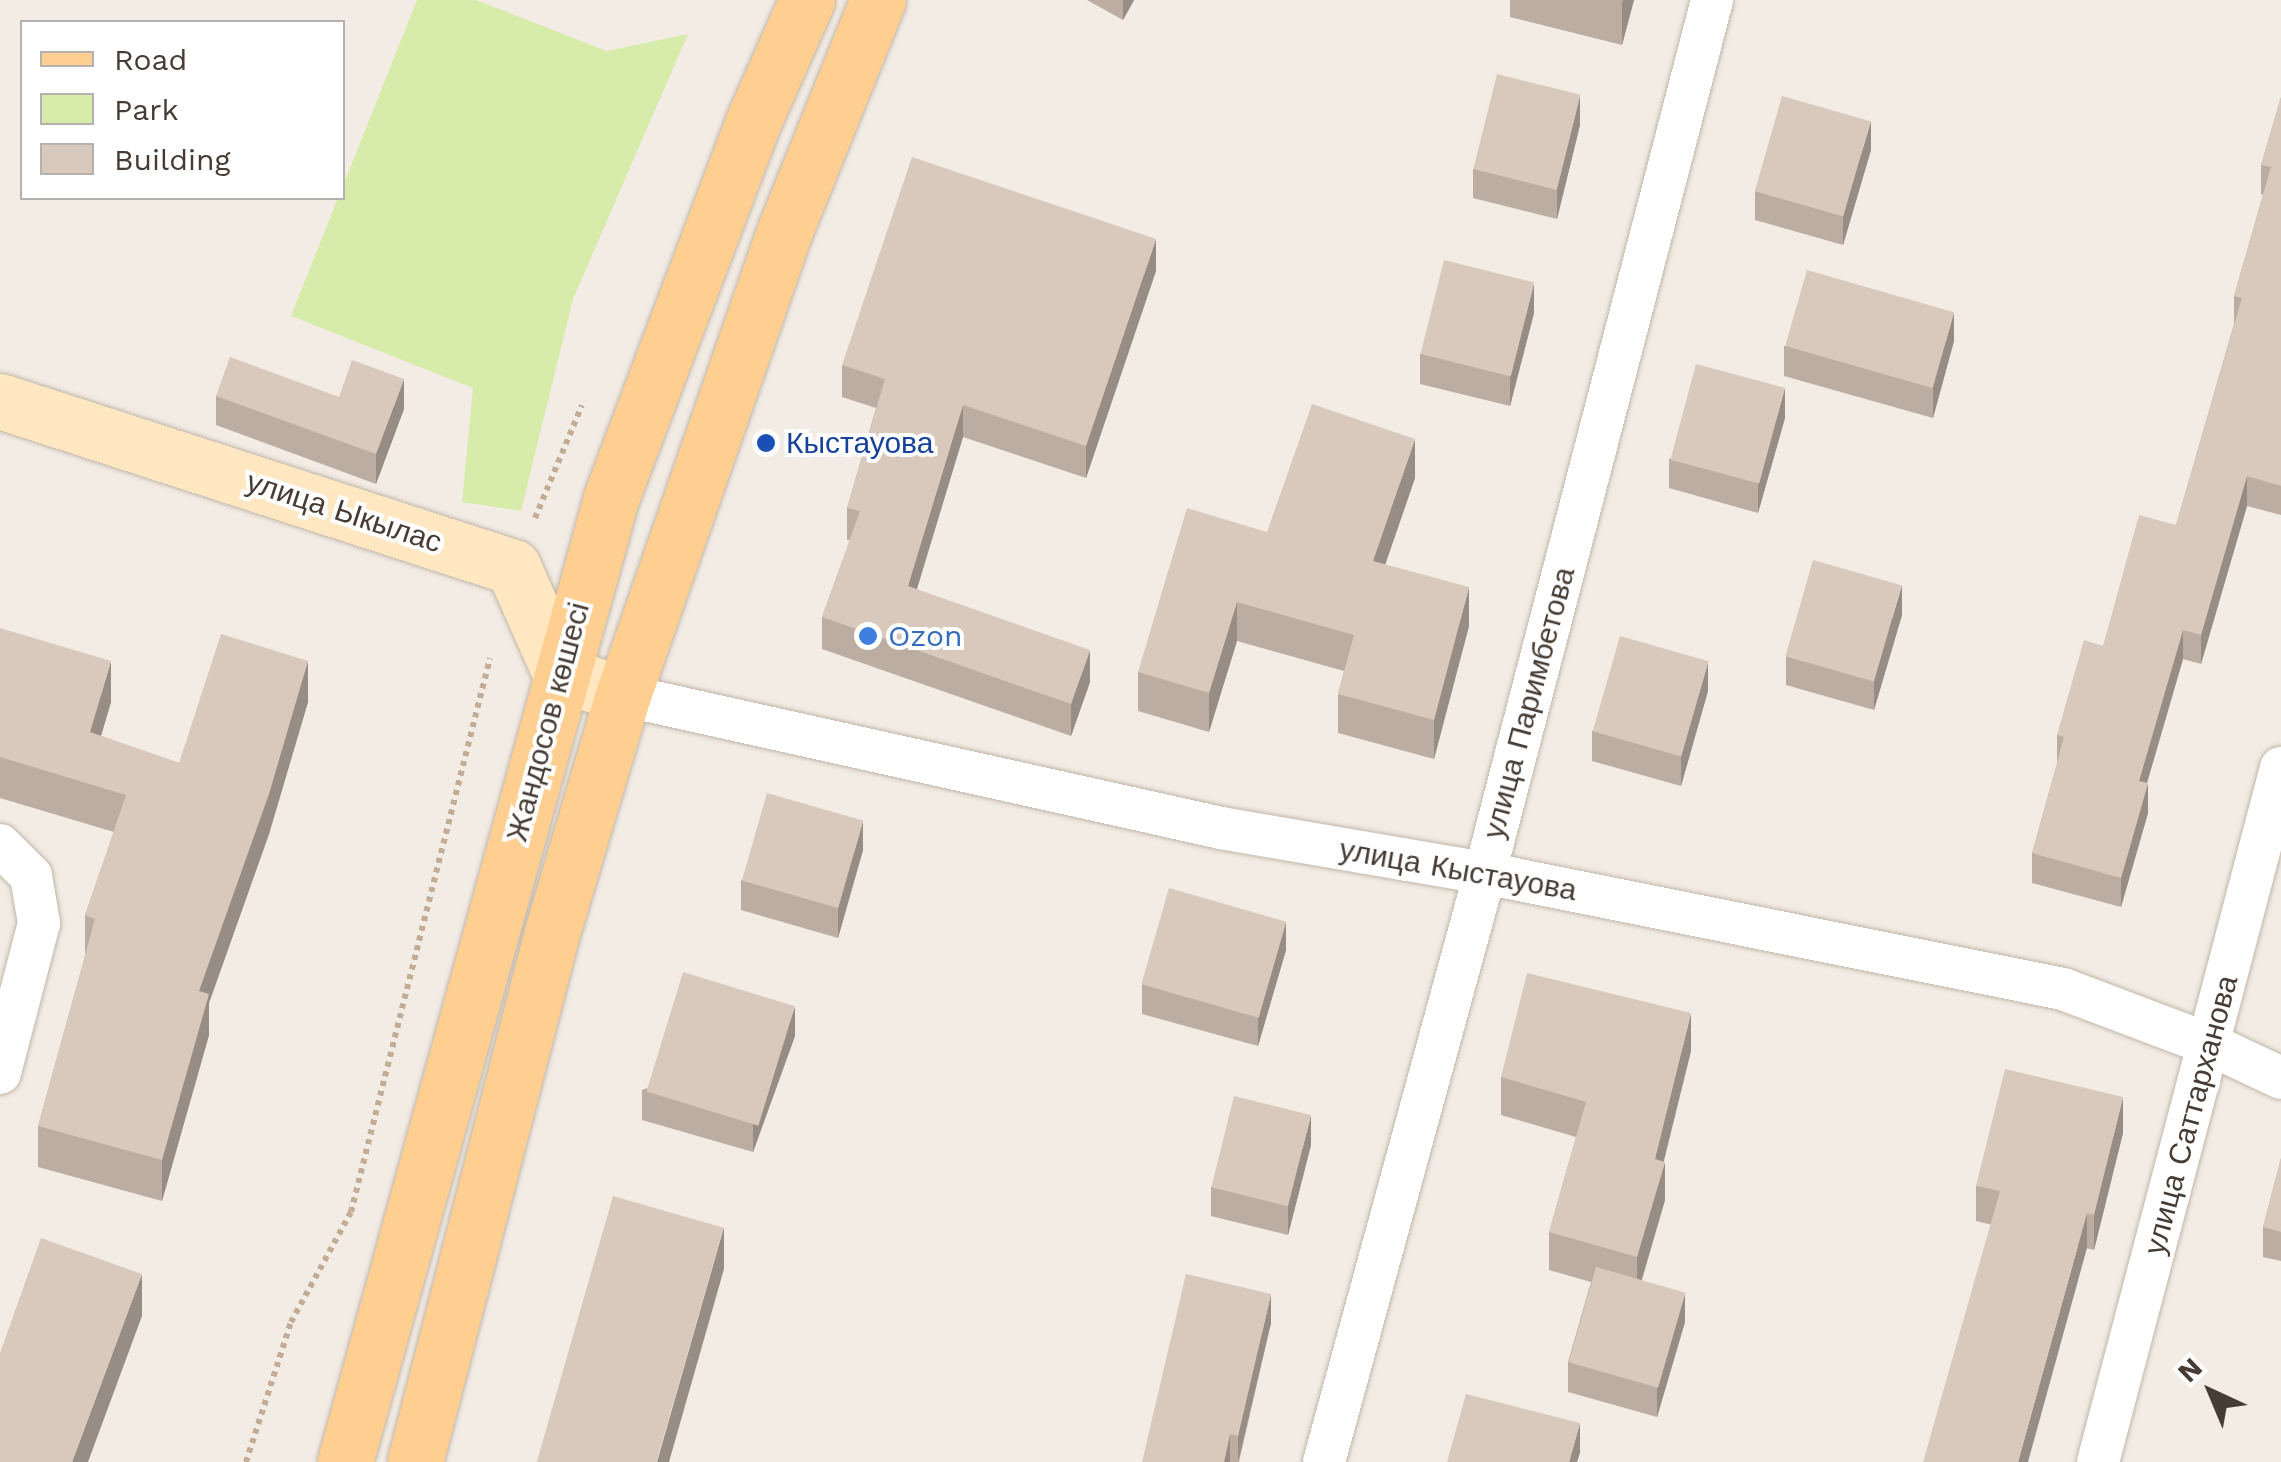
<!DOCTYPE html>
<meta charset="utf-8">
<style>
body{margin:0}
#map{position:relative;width:2281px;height:1462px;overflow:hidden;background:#f3ece4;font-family:"Work Sans",sans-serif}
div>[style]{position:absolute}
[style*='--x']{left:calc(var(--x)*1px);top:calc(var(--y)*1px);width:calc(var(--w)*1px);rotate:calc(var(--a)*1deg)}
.green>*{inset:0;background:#d7ebaa}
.path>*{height:6px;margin-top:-3px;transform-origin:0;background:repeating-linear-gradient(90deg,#c2ac96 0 5px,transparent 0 10px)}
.roads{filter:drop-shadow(0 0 2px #c2b6a9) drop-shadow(0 0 2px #c2b6a9)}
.street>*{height:42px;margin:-21px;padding:0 21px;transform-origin:21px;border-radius:21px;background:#fff}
.secondary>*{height:55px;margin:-27.5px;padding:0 27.5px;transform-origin:27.5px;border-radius:27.5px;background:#ffe7c2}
.primary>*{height:55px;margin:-27.5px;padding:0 27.5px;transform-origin:27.5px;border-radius:27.5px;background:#ffcf91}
.wall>*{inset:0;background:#bbada2}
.shaded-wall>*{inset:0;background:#988d84}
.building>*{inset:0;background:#d9c9bc;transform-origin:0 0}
.dots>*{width:28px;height:28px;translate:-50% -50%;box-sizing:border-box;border:5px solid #fff;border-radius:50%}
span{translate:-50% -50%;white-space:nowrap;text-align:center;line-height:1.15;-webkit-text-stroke:8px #fff;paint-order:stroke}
.transit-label{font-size:30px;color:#164399}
.left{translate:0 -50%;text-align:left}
.street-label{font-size:30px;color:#463c34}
.shop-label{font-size:30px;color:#366cbe}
.legend{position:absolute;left:20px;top:20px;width:325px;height:180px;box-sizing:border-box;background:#fff;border:2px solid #b5b1ae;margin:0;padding:12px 18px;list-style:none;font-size:30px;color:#463c34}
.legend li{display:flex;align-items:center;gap:20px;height:50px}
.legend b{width:50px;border:2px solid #b5b1ae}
.north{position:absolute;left:2161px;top:1342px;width:100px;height:100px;-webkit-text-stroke:8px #fff;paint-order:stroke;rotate:316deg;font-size:28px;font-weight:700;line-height:40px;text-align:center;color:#463c34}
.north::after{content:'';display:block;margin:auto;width:35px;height:45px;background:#463c34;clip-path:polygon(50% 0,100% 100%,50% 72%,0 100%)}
</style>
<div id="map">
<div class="green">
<i style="clip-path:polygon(417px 0,476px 0,607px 51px,688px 34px,573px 299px,521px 511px,462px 502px,473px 388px,291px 316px,338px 198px,342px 198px,343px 186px)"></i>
</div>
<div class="path">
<i style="--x:535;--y:518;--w:122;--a:-67.4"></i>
<i style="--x:246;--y:1462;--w:147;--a:-72.2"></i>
<i style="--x:291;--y:1322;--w:125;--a:-61.4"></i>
<i style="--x:351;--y:1212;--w:571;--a:-75.92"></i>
</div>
<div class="roads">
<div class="street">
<i style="--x:623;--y:695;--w:613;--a:12.54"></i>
<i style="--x:1221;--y:828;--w:268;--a:9.7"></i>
<i style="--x:1485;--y:873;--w:590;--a:11.35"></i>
<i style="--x:2063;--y:989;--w:158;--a:20.7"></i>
<i style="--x:2211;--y:1045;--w:77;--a:25.2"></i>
<i style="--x:0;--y:845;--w:44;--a:45"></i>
<i style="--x:31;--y:876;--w:48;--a:80.3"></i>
<i style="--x:39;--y:923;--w:155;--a:104.6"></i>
<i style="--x:1324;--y:1462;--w:611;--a:-74.71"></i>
<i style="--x:1485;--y:873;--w:902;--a:-75.42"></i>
<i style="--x:2098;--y:1462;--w:718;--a:-75.23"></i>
</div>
<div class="secondary">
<i style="--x:0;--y:401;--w:539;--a:17.93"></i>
<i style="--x:513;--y:567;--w:116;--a:66.1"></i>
<i style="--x:560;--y:673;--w:67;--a:19.2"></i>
</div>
<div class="primary">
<i style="--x:345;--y:1462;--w:1000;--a:-74.57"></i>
<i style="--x:611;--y:498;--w:402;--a:-69.3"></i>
<i style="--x:753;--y:122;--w:133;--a:-66.1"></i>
<i style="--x:415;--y:1462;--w:543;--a:-75.5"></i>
<i style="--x:551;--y:936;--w:252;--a:-73.4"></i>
<i style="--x:623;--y:695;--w:492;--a:-70.8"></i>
<i style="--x:785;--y:230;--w:248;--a:-68"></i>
</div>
</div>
<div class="wall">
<i style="clip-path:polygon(1087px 0,1134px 0,1123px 20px)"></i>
<i style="clip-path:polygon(1510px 0,1634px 0,1622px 45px,1510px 17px)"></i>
<i style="clip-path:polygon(2281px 97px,2281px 515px,2247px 506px,2201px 664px,2183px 659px,2147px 783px,2148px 813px,2121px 907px,2032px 883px,2032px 853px,2057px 764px,2057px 735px,2103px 646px,2176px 525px,2234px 324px,2234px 296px,2263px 195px,2261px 194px,2261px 165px)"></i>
<i style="clip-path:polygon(1580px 125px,1557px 219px,1473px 198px,1473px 169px)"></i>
<i style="clip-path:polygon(1871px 150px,1843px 245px,1755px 220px,1755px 191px)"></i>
<i style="clip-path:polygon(1156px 271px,1086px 478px,963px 437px,917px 589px,1090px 682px,1071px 736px,822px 649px,822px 617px,850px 540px,847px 540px,847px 508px,876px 408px,842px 397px,842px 365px)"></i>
<i style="clip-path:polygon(1534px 313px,1510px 406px,1420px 384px,1420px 354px)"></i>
<i style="clip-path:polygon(1954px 341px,1933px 418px,1784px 376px,1784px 346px)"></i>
<i style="clip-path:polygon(216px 396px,339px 397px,404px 409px,376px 484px,216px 425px)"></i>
<i style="clip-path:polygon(1785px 418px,1758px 513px,1669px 488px,1669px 459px)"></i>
<i style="clip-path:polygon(1415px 478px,1385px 565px,1469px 626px,1434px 759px,1338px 733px,1338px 694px,1344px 671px,1237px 641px,1209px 732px,1138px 711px,1138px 672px,1267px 532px)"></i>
<i style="clip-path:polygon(1902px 615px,1874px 710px,1786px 685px,1786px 656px)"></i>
<i style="clip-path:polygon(0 628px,111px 702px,101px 736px,179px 763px,308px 702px,269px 834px,209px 1003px,209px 1035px,162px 1201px,38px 1167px,38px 1126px,85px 956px,85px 915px,114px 832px,0 798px)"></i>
<i style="clip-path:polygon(1708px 691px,1681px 786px,1592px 761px,1592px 731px)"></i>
<i style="clip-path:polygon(863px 850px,838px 938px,741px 910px,741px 880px)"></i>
<i style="clip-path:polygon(1286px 950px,1258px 1046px,1142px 1014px,1142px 984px)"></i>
<i style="clip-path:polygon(795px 1036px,753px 1152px,642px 1120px,642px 1090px)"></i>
<i style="clip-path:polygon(1691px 1051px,1663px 1162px,1665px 1200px,1642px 1280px,1685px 1322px,1657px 1417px,1568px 1392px,1568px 1362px,1591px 1282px,1549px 1270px,1549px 1232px,1576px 1137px,1501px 1115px,1501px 1077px)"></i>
<i style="clip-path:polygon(2123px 1133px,2094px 1250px,1976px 1221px,1976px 1186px)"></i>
<i style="clip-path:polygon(1311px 1145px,1288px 1235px,1211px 1216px,1211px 1187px)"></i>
<i style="clip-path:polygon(2281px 1158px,2281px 1261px,2263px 1257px,2263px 1227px)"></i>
<i style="clip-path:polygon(1271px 1323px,1239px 1462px,1142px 1462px)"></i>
</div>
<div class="shaded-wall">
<i style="clip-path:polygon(1123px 0,1134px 0,1123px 20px)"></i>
<i style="clip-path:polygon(1623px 0,1634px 0,1622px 45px,1622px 3px)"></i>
<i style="clip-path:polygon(1580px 95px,1580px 125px,1557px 219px,1557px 189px)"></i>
<i style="clip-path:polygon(1871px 121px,1871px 150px,1843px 245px,1843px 216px)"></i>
<i style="clip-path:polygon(1156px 239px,1156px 271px,1086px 478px,1086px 446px)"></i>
<i style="clip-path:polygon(1534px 283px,1534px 313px,1510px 406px,1510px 377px)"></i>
<i style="clip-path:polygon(1954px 312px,1954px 341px,1933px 418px,1933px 388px)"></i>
<i style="clip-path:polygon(404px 379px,404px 409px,376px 484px,376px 454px)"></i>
<i style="clip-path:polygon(1785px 388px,1785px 418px,1758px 513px,1758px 484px)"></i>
<i style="clip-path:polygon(963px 405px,963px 437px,908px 618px,908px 586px)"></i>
<i style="clip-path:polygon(1415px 439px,1415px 478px,1373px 600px,1373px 561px)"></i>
<i style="clip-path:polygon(2247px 476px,2247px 506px,2201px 664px,2201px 635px)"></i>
<i style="clip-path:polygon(1902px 585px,1902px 615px,1874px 710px,1874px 681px)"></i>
<i style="clip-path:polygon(1469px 587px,1469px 626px,1434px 759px,1434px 720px)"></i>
<i style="clip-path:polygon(1237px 602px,1237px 641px,1209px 732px,1209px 693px)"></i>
<i style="clip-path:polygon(2183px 630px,2183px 659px,2139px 810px,2139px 781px)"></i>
<i style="clip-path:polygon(1090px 650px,1090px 682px,1071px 736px,1071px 704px)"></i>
<i style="clip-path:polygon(111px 661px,111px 702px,90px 773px,90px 732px)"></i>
<i style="clip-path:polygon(308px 661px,308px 702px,269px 834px,209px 1003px,209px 1035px,162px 1201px,162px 1160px,199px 991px)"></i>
<i style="clip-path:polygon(1708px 662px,1708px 691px,1681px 786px,1681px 757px)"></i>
<i style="clip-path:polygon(2148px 783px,2148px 813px,2121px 907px,2121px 878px)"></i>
<i style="clip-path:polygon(863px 821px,863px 850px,838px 938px,838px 909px)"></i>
<i style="clip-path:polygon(1286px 921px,1286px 950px,1258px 1046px,1258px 1017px)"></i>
<i style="clip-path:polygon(795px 1007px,795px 1036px,753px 1152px,753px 1123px)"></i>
<i style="clip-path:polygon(1691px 1013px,1691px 1051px,1655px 1197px,1655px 1159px)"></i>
<i style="clip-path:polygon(2123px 1097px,2123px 1133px,2094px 1250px,2094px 1215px)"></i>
<i style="clip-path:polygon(1311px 1115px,1311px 1145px,1288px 1235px,1288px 1206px)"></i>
<i style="clip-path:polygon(1665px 1162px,1665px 1200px,1637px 1295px,1637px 1257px)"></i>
<i style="clip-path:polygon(2087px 1213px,2087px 1248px,2028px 1462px,2018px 1462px)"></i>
<i style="clip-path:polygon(724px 1227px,724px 1269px,669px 1462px,657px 1462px)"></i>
<i style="clip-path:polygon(142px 1274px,142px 1316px,88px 1462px,72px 1462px)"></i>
<i style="clip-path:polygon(1685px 1293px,1685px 1322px,1657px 1417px,1657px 1387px)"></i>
<i style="clip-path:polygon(1271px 1294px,1271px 1323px,1238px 1462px,1238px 1436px)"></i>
<i style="clip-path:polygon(1580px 1423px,1580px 1453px,1577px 1462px,1569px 1462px)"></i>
<i style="clip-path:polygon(1230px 1434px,1230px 1462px,1224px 1462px)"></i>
</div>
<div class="building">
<i style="left:1497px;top:74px;width:86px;height:98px;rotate:14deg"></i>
<i style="left:1782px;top:96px;width:92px;height:99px;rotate:16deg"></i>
<i style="clip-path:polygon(2281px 97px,2281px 486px,2247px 476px,2201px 635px,2183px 630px,2139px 781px,2148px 783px,2121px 878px,2032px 853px,2064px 737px,2057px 735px,2084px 640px,2103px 646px,2139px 515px,2176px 525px,2242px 298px,2234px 296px,2271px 167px,2261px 165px)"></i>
<i style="clip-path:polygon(912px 157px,1156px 239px,1086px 446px,963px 405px,908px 586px,1090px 650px,1071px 704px,822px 617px,860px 511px,847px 508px,885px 379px,842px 365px)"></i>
<i style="left:1444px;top:260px;width:93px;height:97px;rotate:14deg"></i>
<i style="left:1807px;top:270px;width:153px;height:79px;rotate:16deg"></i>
<i style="clip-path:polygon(230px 357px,339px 397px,352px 360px,404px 379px,376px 454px,216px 396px)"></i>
<i style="left:1696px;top:364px;width:92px;height:99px;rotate:15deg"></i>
<i style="clip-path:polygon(1312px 404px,1415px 439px,1373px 561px,1469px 587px,1434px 720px,1338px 694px,1354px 635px,1237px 602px,1209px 693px,1138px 672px,1187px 508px,1267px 532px)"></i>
<i style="left:1813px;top:560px;width:92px;height:100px;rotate:16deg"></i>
<i style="clip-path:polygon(0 628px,111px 661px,90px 732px,179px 763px,221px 634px,308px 661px,269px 794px,199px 991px,209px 994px,162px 1160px,38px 1126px,95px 919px,85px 915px,126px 795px,0 757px)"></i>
<i style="left:1620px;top:636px;width:92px;height:99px;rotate:16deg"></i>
<i style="left:767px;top:793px;width:100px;height:91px;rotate:16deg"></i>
<i style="left:1169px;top:888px;width:122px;height:100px;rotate:16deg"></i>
<i style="left:683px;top:972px;width:117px;height:125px;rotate:17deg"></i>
<i style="clip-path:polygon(1527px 973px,1691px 1013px,1655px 1159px,1665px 1162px,1637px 1257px,1549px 1232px,1586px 1102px,1501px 1077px)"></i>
<i style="clip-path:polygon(2005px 1069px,2123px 1097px,2094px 1215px,2087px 1213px,2018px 1462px,1923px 1462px,2000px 1191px,1976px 1186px)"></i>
<i style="left:1234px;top:1096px;width:79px;height:94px;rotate:14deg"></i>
<i style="clip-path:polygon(2281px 1158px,2281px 1232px,2263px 1227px)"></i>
<i style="left:613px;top:1196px;width:115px;height:277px;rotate:16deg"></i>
<i style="clip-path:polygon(41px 1238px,142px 1274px,72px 1462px,0 1462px,0 1353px)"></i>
<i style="left:1596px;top:1267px;width:93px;height:99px;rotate:16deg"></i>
<i style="clip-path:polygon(1186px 1274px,1271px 1294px,1238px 1436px,1230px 1434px,1224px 1462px,1142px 1462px)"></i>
<i style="clip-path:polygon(1466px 1394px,1580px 1423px,1569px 1462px,1447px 1462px)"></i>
</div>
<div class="dots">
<i style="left:766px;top:443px;background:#1a4fb4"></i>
<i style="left:868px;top:636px;background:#3f7fe0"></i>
</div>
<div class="transit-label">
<span class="left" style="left:786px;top:443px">Кыстауова</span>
</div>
<div class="street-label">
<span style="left:344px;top:512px;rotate:18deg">улица Ыкылас</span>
<span style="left:1529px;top:703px;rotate:-75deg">улица Паримбетова</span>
<span style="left:548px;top:722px;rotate:-75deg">Жандосов көшесі</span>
<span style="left:1458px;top:870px;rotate:10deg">улица Кыстауова</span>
<span style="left:2191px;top:1115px;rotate:-75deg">улица Саттарханова</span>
</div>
<div class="shop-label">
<span class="left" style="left:888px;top:636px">Ozon</span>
</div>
<ul class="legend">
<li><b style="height:12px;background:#ffcf91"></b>Road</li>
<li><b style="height:28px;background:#d7ebaa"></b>Park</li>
<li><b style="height:28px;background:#d9c9bc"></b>Building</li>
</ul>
<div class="north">N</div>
</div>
